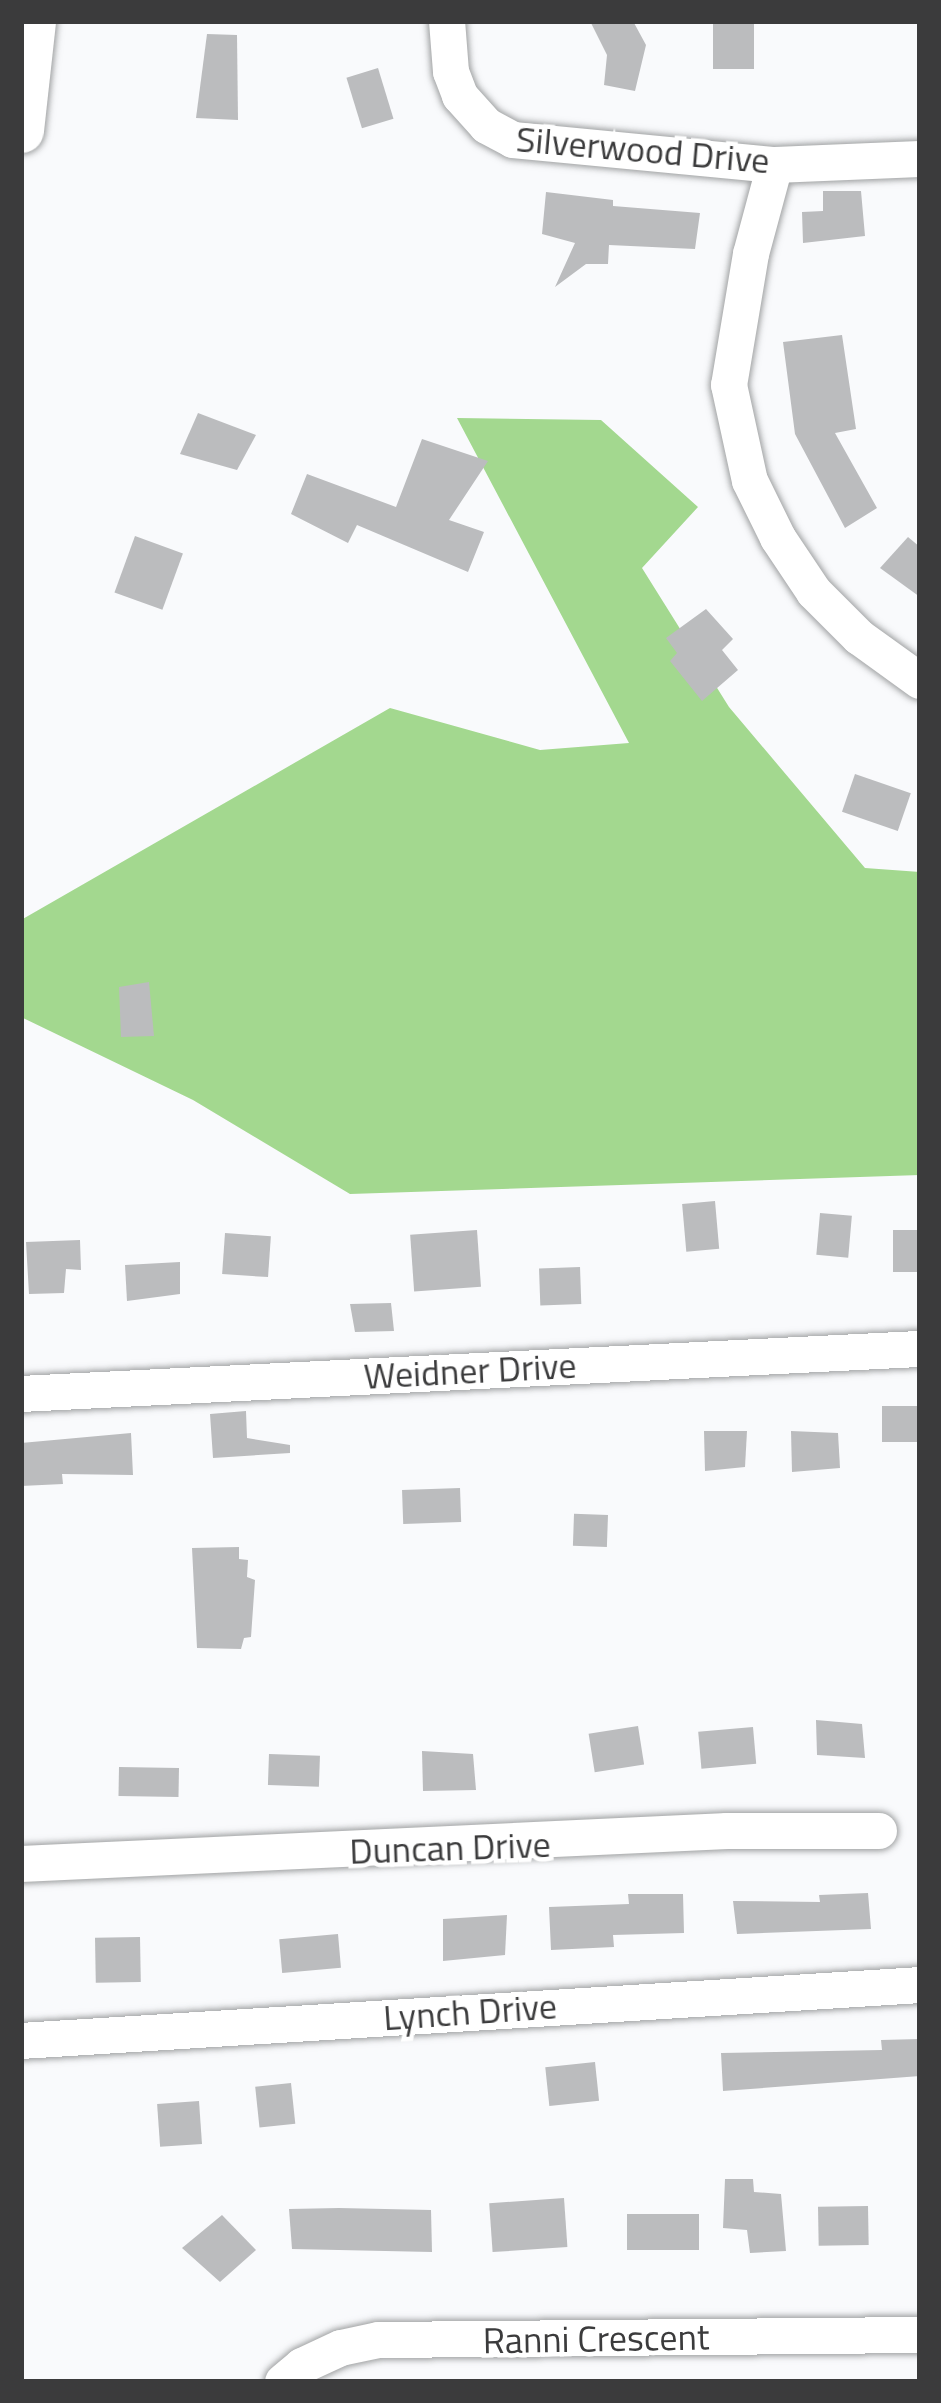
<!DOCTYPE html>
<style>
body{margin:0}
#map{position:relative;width:941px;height:2403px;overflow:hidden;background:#f9fafc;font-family:"Titillium Web",sans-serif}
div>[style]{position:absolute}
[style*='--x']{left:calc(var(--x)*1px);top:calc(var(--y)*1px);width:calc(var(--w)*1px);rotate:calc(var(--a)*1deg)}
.forest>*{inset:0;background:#a3d88f}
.building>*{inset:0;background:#bbbcbe;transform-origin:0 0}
.roads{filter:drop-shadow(0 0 3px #a1a3a4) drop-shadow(0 0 3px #a1a3a4)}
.minor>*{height:36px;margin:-18px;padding:0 18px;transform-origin:18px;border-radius:18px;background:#fff}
.major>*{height:45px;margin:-22.5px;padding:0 22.5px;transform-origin:22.5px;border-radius:22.5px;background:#fff}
span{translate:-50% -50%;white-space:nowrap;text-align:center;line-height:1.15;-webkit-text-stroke:9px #fff;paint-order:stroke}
.street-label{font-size:36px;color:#3b3b3c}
.frame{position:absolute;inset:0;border:24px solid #3b3b3c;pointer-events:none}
</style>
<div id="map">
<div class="forest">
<i style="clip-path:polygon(457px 418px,601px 420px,698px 507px,642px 568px,729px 707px,865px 868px,920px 872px,920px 1175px,350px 1194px,193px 1100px,21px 1017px,21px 920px,390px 708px,540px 750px,629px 743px)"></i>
</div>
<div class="building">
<i style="clip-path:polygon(590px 21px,633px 21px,646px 45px,635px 91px,604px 85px,607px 55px)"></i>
<i style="left:713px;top:21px;width:41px;height:48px"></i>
<i style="clip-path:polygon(207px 34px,237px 35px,238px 120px,196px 118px)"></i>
<i style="left:378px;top:68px;width:53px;height:33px;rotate:73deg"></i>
<i style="clip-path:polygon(823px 191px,861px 191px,865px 236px,803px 243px,802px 212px,823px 211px)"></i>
<i style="clip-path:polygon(546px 192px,613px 200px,613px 206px,700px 213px,695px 249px,609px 245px,608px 264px,586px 264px,555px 287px,575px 243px,542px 234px)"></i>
<i style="clip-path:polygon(842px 335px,856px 429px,835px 433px,877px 508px,845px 528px,795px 434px,783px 342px)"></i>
<i style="clip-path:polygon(198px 413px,256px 435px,237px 470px,180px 454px)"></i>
<i style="clip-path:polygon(422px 439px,488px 461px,449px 520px,484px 532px,468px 572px,357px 525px,348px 543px,291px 514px,307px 474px,396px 507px)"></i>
<i style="left:135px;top:536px;width:51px;height:60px;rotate:20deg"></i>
<i style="clip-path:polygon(908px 537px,920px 547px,920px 597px,880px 568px)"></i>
<i style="clip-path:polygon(706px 609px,733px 639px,722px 650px,738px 670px,702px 701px,670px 661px,677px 653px,666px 638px)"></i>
<i style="left:855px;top:774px;width:59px;height:40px;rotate:19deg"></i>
<i style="clip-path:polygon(149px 982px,154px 1036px,121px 1037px,119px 987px)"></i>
<i style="left:715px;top:1201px;width:48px;height:33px;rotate:85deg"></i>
<i style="left:820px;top:1213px;width:32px;height:42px;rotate:5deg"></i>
<i style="left:477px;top:1230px;width:57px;height:67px;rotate:86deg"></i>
<i style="left:920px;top:1230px;width:42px;height:27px;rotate:90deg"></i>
<i style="left:225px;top:1233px;width:46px;height:41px;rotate:4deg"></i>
<i style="clip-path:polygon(80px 1240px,81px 1270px,66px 1269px,64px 1293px,29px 1294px,26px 1242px)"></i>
<i style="clip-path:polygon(180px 1262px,180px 1294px,127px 1301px,125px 1265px)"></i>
<i style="left:580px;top:1267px;width:37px;height:41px;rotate:88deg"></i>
<i style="clip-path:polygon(391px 1303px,394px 1331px,355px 1332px,350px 1304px)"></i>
<i style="left:920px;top:1406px;width:36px;height:38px;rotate:90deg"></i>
<i style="clip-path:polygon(246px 1411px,247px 1438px,290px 1445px,290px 1453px,213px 1458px,210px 1414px)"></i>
<i style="clip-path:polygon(704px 1431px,747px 1431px,745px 1467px,705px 1471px)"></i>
<i style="clip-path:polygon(791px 1431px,838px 1433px,840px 1468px,792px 1472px)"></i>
<i style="clip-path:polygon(131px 1433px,133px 1475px,62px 1474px,63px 1484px,21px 1486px,21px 1443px)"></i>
<i style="left:460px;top:1488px;width:34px;height:58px;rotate:88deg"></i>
<i style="left:608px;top:1515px;width:32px;height:34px;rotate:92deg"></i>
<i style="clip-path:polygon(239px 1547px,239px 1559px,248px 1560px,247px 1577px,255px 1580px,251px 1637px,244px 1638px,241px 1649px,197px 1648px,192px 1548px)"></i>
<i style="clip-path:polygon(816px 1720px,862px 1724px,865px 1758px,817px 1755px)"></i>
<i style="left:638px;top:1726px;width:39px;height:50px;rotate:81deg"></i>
<i style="left:753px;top:1727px;width:37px;height:55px;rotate:85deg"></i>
<i style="clip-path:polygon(422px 1751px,473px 1754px,476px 1790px,423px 1791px)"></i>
<i style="left:269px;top:1754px;width:51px;height:31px;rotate:2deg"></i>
<i style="left:119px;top:1767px;width:60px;height:29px;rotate:1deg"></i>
<i style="clip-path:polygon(868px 1893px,871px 1929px,737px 1934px,733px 1901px,820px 1902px,819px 1895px)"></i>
<i style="clip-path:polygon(628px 1894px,683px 1894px,684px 1933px,613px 1935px,614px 1947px,551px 1950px,549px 1907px,629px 1904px)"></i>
<i style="clip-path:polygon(507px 1915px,505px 1955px,443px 1961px,443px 1919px)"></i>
<i style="left:338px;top:1934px;width:34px;height:59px;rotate:85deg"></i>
<i style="left:140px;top:1937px;width:45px;height:45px;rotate:89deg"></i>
<i style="clip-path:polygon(920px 2039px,920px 2076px,723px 2091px,721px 2053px,882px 2050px,881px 2040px)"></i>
<i style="left:595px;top:2062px;width:39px;height:50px;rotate:84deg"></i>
<i style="left:291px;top:2083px;width:41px;height:36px;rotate:84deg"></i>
<i style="left:199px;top:2101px;width:43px;height:42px;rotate:86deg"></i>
<i style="clip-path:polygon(725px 2179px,753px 2179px,754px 2192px,781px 2194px,786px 2251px,750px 2253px,747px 2230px,723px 2228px)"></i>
<i style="left:564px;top:2198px;width:49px;height:75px;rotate:86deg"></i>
<i style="left:868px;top:2206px;width:39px;height:50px;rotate:89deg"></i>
<i style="clip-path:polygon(339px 2208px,431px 2210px,432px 2252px,292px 2249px,289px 2209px)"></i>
<i style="left:627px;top:2214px;width:72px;height:36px"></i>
<i style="clip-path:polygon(222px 2215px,256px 2250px,220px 2282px,182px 2248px)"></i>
</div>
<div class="roads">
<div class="minor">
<i style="--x:447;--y:21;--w:51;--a:85.5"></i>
<i style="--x:451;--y:72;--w:26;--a:69"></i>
<i style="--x:460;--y:96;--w:40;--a:48"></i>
<i style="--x:487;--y:126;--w:30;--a:28"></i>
<i style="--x:513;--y:140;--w:263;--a:5.5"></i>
<i style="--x:775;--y:165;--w:145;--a:-2.4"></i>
<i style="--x:775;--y:165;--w:92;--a:105.1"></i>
<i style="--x:751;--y:254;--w:133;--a:99.5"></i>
<i style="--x:729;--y:385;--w:98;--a:77.7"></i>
<i style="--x:750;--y:481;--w:64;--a:63.8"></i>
<i style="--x:778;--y:538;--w:65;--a:56.3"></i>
<i style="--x:814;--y:592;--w:64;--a:45"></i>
<i style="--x:859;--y:637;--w:75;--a:35.8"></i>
<i style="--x:21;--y:1394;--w:900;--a:-2.87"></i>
<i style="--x:21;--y:1864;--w:707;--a:-2.68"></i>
<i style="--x:727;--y:1831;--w:152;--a:0"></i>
<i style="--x:21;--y:2041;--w:901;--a:-3.56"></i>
<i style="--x:283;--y:2382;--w:25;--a:-40"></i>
<i style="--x:302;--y:2366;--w:43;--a:-24.8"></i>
<i style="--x:341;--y:2348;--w:39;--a:-12"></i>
<i style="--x:379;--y:2340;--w:541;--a:-0.53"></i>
</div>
<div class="major">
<i style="--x:21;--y:130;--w:110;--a:-83.7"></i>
</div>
</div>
<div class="street-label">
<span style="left:643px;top:149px;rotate:5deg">Silverwood Drive</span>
<span style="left:470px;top:1370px;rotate:-3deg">Weidner Drive</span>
<span style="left:450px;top:1847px;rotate:-2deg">Duncan Drive</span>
<span style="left:470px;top:2011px;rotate:-4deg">Lynch Drive</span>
<span style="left:596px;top:2338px;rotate:-1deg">Ranni Crescent</span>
</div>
<div class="frame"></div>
</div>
